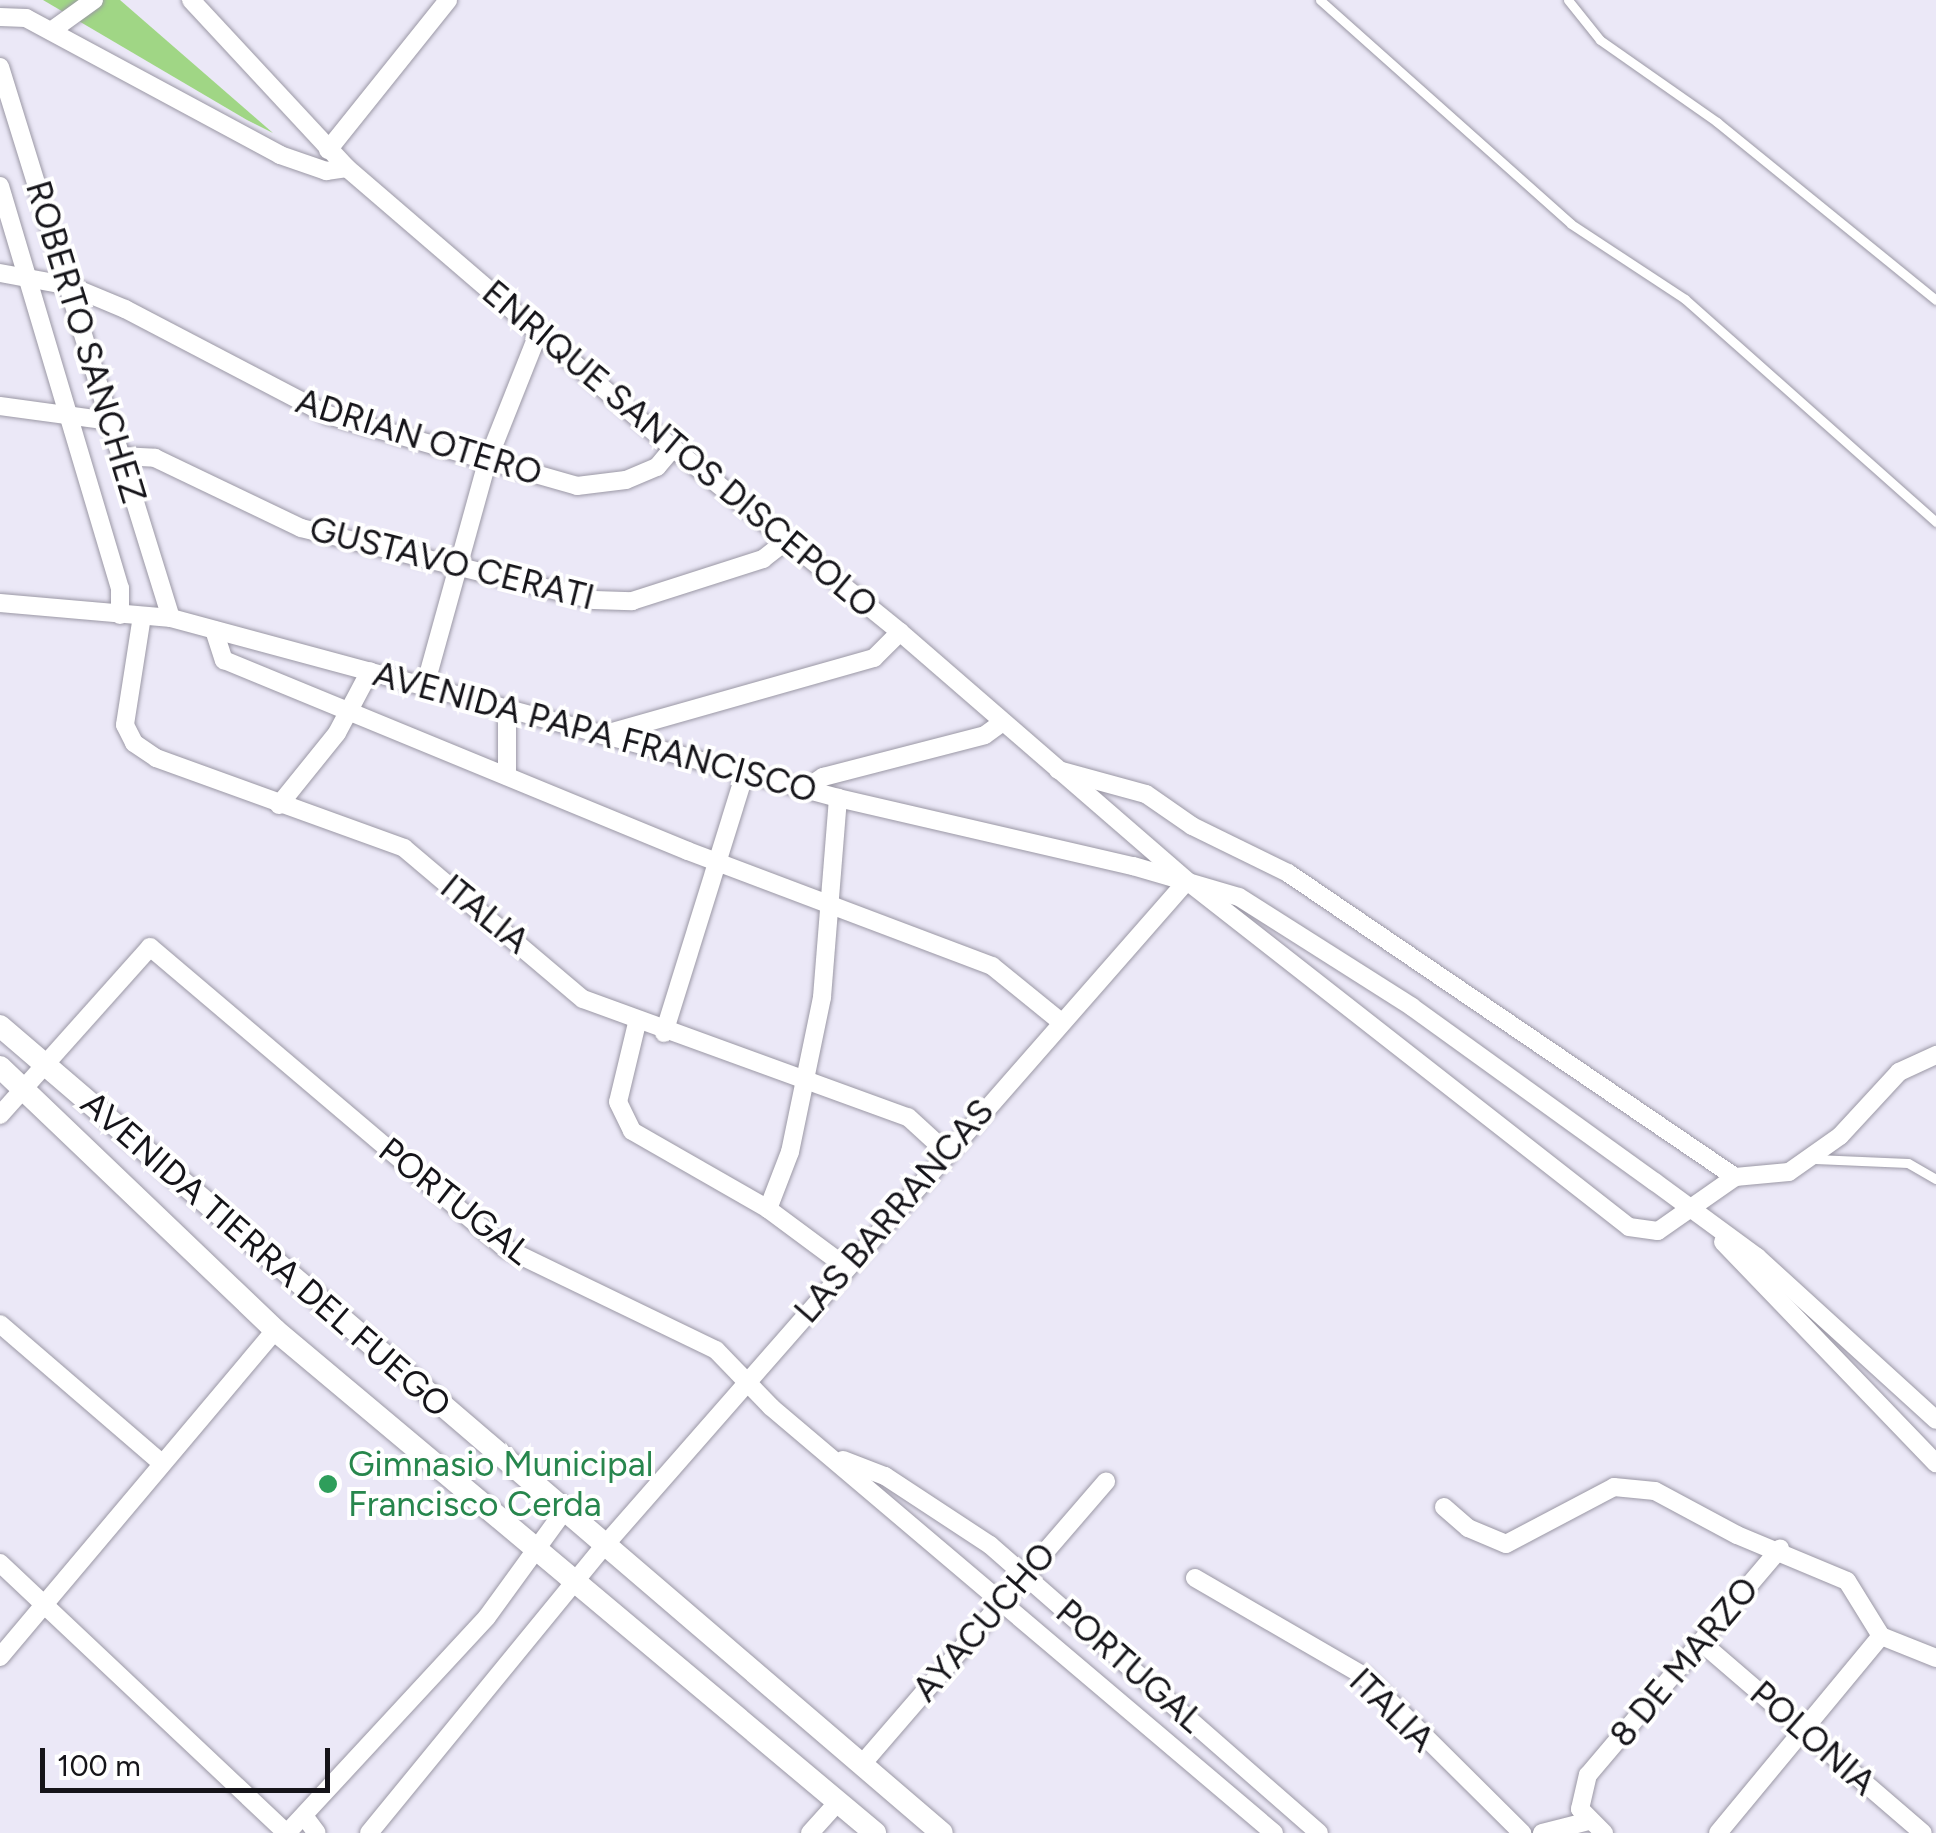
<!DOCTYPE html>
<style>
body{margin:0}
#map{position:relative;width:1936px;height:1833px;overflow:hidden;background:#ebe8f7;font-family:Figtree,sans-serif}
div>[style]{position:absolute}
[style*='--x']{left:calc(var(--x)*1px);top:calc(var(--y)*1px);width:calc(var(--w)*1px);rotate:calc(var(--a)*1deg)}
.green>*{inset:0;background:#a0d685}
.roads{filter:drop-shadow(0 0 2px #9b98a5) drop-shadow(0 0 2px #9b98a5)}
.service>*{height:9px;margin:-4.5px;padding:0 4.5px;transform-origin:4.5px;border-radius:4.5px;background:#fff}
.minor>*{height:18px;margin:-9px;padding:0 9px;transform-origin:9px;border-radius:9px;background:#fff}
.tertiary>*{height:22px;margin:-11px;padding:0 11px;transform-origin:11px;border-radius:11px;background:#fff}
.dots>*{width:28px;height:28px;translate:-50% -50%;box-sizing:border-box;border:5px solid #fff;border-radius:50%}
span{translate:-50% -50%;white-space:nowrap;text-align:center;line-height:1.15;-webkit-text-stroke:8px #fff;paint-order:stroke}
.street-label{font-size:35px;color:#151419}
.leisure-label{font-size:35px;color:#27864d}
.left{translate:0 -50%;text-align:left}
.scale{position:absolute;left:40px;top:1748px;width:290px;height:45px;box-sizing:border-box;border:5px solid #151419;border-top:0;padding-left:12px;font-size:30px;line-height:35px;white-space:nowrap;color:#151419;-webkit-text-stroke:8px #fff;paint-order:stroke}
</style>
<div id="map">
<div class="green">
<i style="clip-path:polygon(43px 0,120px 0,273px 133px,247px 120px)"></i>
</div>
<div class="roads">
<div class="service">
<i style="--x:1320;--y:0;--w:336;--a:41.7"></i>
<i style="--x:1571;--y:224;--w:136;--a:33.3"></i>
<i style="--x:1685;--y:299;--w:336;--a:41.6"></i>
<i style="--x:1568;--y:0;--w:51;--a:51.3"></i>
<i style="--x:1600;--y:40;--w:143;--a:35"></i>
<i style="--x:1717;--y:122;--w:282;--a:39.1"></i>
<i style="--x:1815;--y:1159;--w:93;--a:2.5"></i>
<i style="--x:1908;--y:1163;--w:32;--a:30"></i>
</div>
<div class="minor">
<i style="--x:191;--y:0;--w:229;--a:47.1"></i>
<i style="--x:347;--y:168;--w:430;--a:40.7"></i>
<i style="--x:673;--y:448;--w:292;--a:39"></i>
<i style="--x:900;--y:632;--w:380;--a:40.9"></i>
<i style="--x:1187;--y:881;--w:561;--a:38.05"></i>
<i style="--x:1629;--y:1227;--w:29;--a:8"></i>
<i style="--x:1658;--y:1231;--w:94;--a:-35"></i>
<i style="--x:1735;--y:1177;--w:54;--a:-5.3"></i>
<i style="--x:1789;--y:1172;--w:62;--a:-35.2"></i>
<i style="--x:1840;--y:1136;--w:87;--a:-47.3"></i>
<i style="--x:1899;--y:1072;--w:41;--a:-24.7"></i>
<i style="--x:0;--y:17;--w:26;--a:2"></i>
<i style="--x:26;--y:18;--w:289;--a:28.3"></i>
<i style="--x:280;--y:155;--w:49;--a:19.2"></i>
<i style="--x:326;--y:171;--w:21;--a:-8"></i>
<i style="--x:51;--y:31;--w:53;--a:-35.8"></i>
<i style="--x:0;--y:67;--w:577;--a:72.76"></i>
<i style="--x:328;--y:150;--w:192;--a:-51.3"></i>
<i style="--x:0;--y:186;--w:420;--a:73.4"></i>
<i style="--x:120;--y:588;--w:27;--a:90"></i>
<i style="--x:0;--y:273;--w:71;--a:10.5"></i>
<i style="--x:70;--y:286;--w:60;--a:22.7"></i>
<i style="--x:125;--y:309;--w:229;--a:27.6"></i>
<i style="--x:328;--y:415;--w:259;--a:15.9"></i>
<i style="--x:577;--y:486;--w:49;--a:-7"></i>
<i style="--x:626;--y:480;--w:34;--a:-23"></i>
<i style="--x:657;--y:467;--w:25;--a:-50"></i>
<i style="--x:0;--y:406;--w:110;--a:7.8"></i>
<i style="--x:120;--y:456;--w:35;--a:3"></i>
<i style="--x:155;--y:458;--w:162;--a:25.6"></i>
<i style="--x:301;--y:528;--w:302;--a:13.8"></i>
<i style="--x:594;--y:600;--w:38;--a:2"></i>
<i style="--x:632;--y:601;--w:138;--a:-17.8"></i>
<i style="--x:763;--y:559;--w:29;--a:-38"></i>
<i style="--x:0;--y:603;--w:172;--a:5"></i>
<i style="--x:171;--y:618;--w:691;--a:15.1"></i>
<i style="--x:838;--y:798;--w:303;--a:13"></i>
<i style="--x:1133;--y:866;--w:110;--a:16.3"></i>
<i style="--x:1239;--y:897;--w:205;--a:32.4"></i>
<i style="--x:1412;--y:1007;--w:299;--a:35.8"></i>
<i style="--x:1655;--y:1182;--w:127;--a:36.3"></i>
<i style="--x:1757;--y:1257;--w:242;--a:42.3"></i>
<i style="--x:142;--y:616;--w:110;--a:98.9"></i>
<i style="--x:125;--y:725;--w:20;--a:63"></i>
<i style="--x:134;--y:743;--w:27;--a:34"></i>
<i style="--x:156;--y:758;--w:264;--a:19.9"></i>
<i style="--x:404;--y:848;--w:234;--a:40.2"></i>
<i style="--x:583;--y:999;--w:346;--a:20"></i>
<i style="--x:908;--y:1117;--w:49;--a:42.5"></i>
<i style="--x:214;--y:630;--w:32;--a:72"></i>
<i style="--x:224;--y:660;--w:502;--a:22.37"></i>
<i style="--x:688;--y:851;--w:325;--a:20.7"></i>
<i style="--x:992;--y:966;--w:87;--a:39"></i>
<i style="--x:425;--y:686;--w:232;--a:-74.5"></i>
<i style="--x:487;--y:462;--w:141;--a:-68.3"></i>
<i style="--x:602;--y:735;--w:283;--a:-15.8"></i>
<i style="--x:874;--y:658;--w:37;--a:-45"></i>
<i style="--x:1058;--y:770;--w:91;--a:15.3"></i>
<i style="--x:1146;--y:794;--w:56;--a:34.8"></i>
<i style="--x:1192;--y:826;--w:107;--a:26.1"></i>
<i style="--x:1288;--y:873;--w:541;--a:34.22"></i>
<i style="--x:507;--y:776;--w:67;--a:-90"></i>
<i style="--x:805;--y:789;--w:22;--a:-34"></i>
<i style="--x:823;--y:777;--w:167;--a:-14.5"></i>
<i style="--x:985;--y:735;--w:19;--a:-36"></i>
<i style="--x:279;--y:805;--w:92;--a:-51.1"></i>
<i style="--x:337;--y:733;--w:70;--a:-62"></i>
<i style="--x:637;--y:1023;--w:81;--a:103.5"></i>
<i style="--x:618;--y:1102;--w:32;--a:64"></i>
<i style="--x:632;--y:1131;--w:157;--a:29.8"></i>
<i style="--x:768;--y:1209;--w:97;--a:36.6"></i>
<i style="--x:664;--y:1033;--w:272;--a:-72.7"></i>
<i style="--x:0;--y:1115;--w:225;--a:-48.2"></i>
<i style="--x:150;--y:947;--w:465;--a:40.3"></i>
<i style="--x:505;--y:1248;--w:234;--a:25.8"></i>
<i style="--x:716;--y:1350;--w:79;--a:46"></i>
<i style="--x:771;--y:1407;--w:659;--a:40.26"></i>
<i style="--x:768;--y:1209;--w:61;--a:-68.9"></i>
<i style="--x:790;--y:1152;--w:158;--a:-78.3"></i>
<i style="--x:822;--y:997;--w:200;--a:-85.4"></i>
<i style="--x:1723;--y:1242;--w:307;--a:46.1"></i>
<i style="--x:0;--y:1324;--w:210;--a:40.7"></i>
<i style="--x:843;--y:1460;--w:45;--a:20.9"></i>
<i style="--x:885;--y:1476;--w:126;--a:33.3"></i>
<i style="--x:990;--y:1545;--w:437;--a:41.2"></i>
<i style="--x:1444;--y:1507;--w:32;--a:41"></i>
<i style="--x:1468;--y:1528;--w:41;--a:22.8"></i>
<i style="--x:1506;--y:1544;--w:122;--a:-27.8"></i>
<i style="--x:1614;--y:1487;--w:41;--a:5.6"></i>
<i style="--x:1655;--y:1491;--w:93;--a:28.2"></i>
<i style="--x:1737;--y:1535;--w:119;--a:22.7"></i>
<i style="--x:1847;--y:1581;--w:65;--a:58.3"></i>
<i style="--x:1881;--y:1636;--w:59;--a:21.8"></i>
<i style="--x:0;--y:1563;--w:394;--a:43.3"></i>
<i style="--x:1195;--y:1578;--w:195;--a:30.1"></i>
<i style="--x:1364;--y:1676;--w:223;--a:44.8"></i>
<i style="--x:1702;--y:1643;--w:291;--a:40.7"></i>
<i style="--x:0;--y:1657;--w:427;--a:-49.9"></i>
<i style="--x:863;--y:1763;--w:372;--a:-49.2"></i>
<i style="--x:304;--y:1816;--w:21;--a:53"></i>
<i style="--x:287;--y:1833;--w:294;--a:-47.2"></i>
<i style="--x:487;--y:1617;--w:131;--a:-54"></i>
<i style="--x:369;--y:1833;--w:372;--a:-50.7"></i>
<i style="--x:605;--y:1545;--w:883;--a:-48.77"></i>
<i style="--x:810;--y:1833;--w:42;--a:-47.9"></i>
<i style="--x:1542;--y:1833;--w:49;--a:-14.3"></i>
<i style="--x:1604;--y:1833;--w:34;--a:-135"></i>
<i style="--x:1580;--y:1809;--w:35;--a:-77"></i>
<i style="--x:1588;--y:1775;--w:297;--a:-49.7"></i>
<i style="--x:1718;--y:1833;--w:256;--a:-50.4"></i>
</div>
<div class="tertiary">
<i style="--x:0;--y:1026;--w:1240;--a:40.59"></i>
<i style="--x:0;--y:1067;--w:381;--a:43.7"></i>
<i style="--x:275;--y:1330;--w:783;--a:39.97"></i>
</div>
</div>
<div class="dots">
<i style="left:328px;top:1484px;background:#2e9e5b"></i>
</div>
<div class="street-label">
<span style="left:86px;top:342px;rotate:73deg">ROBERTO SANCHEZ</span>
<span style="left:419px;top:437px;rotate:17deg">ADRIAN OTERO</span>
<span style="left:680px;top:449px;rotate:40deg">ENRIQUE SANTOS DISCEPOLO</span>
<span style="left:452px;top:563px;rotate:14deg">GUSTAVO CERATI</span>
<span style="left:595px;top:732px;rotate:15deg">AVENIDA PAPA FRANCISCO</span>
<span style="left:485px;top:914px;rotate:39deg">ITALIA</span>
<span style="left:455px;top:1201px;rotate:38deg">PORTUGAL</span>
<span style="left:894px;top:1211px;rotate:-49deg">LAS BARRANCAS</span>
<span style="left:266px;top:1254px;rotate:41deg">AVENIDA TIERRA DEL FUEGO</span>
<span style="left:984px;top:1622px;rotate:-49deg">AYACUCHO</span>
<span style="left:1684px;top:1662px;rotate:-50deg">8 DE MARZO</span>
<span style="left:1130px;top:1666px;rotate:41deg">PORTUGAL</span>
<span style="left:1392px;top:1710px;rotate:44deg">ITALIA</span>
<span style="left:1813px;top:1738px;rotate:41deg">POLONIA</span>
</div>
<div class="leisure-label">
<span class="left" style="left:348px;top:1484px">Gimnasio Municipal<br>Francisco Cerda</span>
</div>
<div class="scale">100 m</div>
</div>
